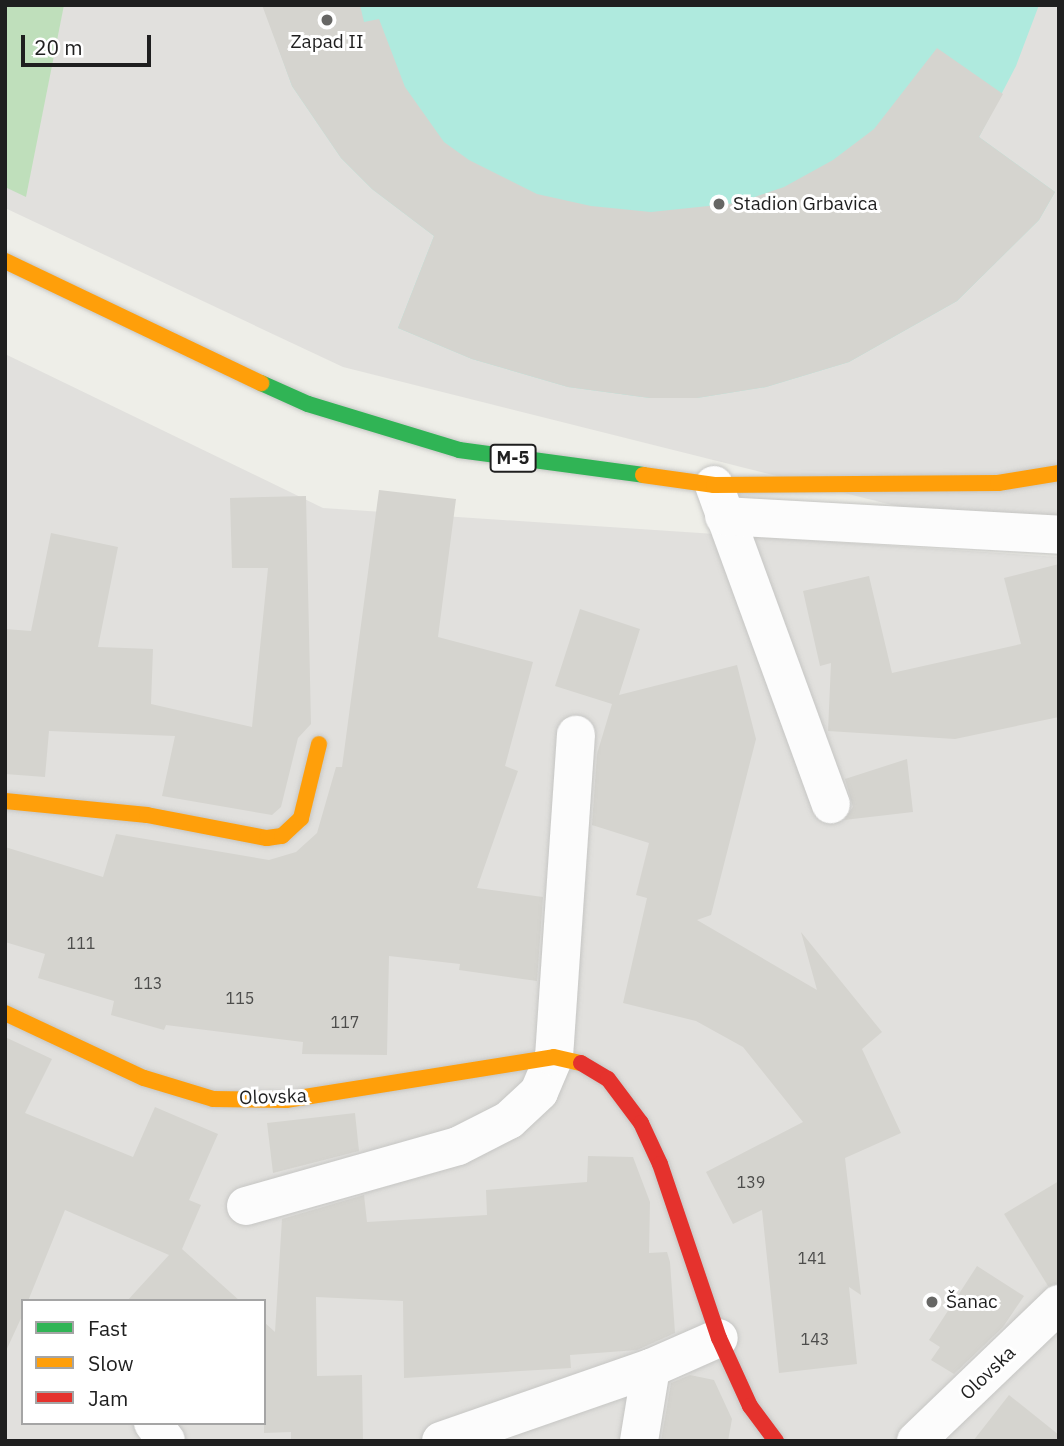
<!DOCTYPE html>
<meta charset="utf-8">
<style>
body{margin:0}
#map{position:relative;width:1064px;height:1446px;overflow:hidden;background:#eeeee8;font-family:"IBM Plex Sans",sans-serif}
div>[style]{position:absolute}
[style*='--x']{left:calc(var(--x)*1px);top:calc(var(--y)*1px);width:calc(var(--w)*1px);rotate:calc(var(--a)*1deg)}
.residential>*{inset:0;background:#e1e0dd}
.forest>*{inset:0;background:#bfdfbb}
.pitch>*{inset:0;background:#afeade}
.building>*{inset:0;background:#d5d4cf}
.roads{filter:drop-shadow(0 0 2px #c6c6c4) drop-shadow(0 0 2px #c6c6c4)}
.street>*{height:38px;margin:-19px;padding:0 19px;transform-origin:19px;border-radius:19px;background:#fcfcfc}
.fast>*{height:16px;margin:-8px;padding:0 8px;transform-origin:8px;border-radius:8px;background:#30b455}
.slow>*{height:16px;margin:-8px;padding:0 8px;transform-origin:8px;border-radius:8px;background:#ff9f0a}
.jam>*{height:16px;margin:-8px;padding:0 8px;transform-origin:8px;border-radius:8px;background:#e5322d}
.dots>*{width:19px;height:19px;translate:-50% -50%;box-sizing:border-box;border:4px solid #fff;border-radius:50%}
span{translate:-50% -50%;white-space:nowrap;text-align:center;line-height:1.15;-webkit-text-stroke:6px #fff;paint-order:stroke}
.number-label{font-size:16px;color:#4c4c4b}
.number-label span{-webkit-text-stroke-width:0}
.shield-label span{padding:2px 5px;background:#fff;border:2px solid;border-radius:5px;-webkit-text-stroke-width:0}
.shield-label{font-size:18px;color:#1f1f1f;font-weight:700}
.poi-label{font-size:19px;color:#1f1f1f}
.left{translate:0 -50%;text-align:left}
.street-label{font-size:19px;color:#1f1f1f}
.frame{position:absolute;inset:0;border:7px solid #1f1f1f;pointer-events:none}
.legend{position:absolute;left:21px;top:1299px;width:245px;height:126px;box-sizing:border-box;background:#fff;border:2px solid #a5a5a5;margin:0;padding:9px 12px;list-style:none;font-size:21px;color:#1f1f1f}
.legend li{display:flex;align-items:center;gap:14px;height:35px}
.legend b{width:35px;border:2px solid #a5a5a5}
.scale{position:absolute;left:21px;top:35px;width:130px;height:32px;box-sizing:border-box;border:4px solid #1f1f1f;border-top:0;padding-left:9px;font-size:21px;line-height:24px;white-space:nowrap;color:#1f1f1f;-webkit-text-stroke:5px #fff;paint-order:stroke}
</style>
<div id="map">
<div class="residential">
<i style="clip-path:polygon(5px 5px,1059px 5px,1059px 547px,343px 367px,5px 208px)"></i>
<i style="clip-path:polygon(evenodd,5px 354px,323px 508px,1059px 557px,1059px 1441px,5px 1441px,5px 354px,23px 1301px,264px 1301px,264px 1423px,23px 1423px,23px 1301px)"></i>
</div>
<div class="forest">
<i style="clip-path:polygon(5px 5px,64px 5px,26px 197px,5px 187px)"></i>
</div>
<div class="pitch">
<i style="clip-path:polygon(263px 5px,1039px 5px,1016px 66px,979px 137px,1055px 192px,1039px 220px,957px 301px,849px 362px,766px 387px,697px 398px,650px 398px,568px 387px,472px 359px,398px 328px,434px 236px,372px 189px,341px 158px,292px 86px)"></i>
</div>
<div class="building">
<i style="clip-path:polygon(262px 5px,360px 5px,364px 22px,379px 19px,405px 87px,444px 142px,469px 160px,537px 194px,591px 206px,651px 212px,737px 203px,784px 187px,833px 160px,874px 129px,937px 48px,1003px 94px,979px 137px,1055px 192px,1039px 220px,957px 301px,849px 362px,766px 387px,697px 398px,650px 398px,568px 387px,472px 359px,398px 328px,434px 236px,372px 189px,341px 158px,292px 86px)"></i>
<i style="clip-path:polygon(379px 490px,456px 499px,438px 637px,533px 662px,505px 766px,518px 771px,477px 888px,543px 897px,537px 981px,459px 970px,460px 964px,389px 956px,387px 1055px,302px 1054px,303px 1042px,166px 1025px,164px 1030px,111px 1015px,114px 1001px,38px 978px,45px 954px,5px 942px,5px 847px,103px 877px,116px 834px,269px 860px,296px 852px,317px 833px,336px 767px,342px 767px)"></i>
<i style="clip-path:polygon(306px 496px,311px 724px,298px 738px,281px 807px,272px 815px,162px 796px,175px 736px,49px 731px,45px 777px,5px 774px,5px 629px,31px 631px,51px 533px,118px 547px,98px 647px,153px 649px,151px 704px,252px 727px,268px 568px,232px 568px,230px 498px)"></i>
<i style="clip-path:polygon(1059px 564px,1059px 717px,955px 739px,828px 731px,831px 663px,820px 666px,803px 591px,869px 576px,892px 673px,1021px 644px,1004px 578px)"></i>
<i style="clip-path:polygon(580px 609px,640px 629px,619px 695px,737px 665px,756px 739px,711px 915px,697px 920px,817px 990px,801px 932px,882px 1032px,862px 1049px,901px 1133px,845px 1158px,861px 1295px,849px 1287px,857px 1364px,779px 1373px,762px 1210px,733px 1224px,706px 1172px,803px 1122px,743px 1047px,696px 1021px,623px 1003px,647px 898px,636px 895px,649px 843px,592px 825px,597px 754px,612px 704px,555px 686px)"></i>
<i style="clip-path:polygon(907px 759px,913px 812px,844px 820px,853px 807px,845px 779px)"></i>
<i style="clip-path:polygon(5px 1037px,52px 1059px,25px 1113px,133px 1157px,155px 1107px,218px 1134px,189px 1200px,201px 1205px,182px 1249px,240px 1301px,127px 1301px,169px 1255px,65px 1210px,28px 1301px,23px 1301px,23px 1314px,5px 1353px)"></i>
<i style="clip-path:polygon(355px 1113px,359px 1151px,273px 1173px,267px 1123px)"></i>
<i style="clip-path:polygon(588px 1156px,633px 1157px,650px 1202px,649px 1253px,667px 1252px,670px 1262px,675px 1333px,637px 1350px,570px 1355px,571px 1368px,404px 1378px,403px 1301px,316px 1297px,317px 1376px,362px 1375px,363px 1441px,291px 1441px,291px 1432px,264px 1433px,264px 1322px,275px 1332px,282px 1219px,364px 1195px,367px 1222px,487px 1215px,486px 1190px,587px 1182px)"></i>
<i style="clip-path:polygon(1059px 1181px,1059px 1283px,1048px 1286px,1004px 1214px)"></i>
<i style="clip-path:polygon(977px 1266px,1024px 1296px,1003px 1327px,954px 1374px,931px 1360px,940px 1347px,929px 1340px)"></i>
<i style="clip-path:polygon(690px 1375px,714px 1380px,732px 1419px,728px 1441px,661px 1441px,671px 1383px)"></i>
<i style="clip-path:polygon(1009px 1395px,1059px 1435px,1059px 1441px,973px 1441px)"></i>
</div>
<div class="roads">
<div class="street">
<i style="--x:714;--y:485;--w:340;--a:69.9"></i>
<i style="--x:724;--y:516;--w:336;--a:3.2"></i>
<i style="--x:246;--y:1206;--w:220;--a:-15.8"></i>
<i style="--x:458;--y:1146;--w:57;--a:-27"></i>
<i style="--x:509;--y:1120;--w:41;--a:-43"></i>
<i style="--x:539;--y:1092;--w:38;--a:-67"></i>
<i style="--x:554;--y:1057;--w:323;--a:-86.1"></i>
<i style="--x:153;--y:1423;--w:22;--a:54"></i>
<i style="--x:441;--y:1441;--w:222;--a:-19.2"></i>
<i style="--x:651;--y:1368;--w:74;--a:-23.8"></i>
<i style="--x:639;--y:1441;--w:74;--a:-80.7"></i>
<i style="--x:916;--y:1441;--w:198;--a:-43.8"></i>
</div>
<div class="fast">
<i style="--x:261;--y:383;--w:51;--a:24.1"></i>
<i style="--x:308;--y:404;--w:158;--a:16.9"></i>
<i style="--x:459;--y:450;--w:186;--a:7.7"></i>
</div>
<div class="slow">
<i style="--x:5;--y:261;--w:284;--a:25.5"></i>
<i style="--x:643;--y:475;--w:72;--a:8"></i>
<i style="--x:714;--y:485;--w:284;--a:-0.4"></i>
<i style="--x:998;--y:483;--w:62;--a:-9.3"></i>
<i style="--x:5;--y:801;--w:143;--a:5.6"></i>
<i style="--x:147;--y:815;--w:122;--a:10.9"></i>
<i style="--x:267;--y:838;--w:15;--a:-8"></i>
<i style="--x:282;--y:836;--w:26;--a:-43"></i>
<i style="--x:301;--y:818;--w:76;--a:-76.3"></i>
<i style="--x:5;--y:1013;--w:153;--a:25.1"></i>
<i style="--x:144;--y:1078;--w:72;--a:16.9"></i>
<i style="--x:213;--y:1099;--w:73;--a:0.8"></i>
<i style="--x:286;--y:1100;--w:271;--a:-9.1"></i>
<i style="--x:554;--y:1057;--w:28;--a:13"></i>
</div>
<div class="jam">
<i style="--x:581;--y:1063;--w:31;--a:31"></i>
<i style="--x:608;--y:1079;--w:55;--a:53.1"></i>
<i style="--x:641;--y:1123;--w:45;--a:65.1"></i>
<i style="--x:660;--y:1164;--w:184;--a:71.3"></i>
<i style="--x:719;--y:1338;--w:75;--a:65.5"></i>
<i style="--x:750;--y:1406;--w:44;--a:53.4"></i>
</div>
</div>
<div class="dots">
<i style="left:327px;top:20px;background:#676765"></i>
<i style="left:719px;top:204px;background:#676765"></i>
<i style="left:932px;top:1302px;background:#676765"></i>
</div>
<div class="number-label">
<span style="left:81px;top:943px">111</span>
<span style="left:148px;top:983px">113</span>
<span style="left:240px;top:998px">115</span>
<span style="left:345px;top:1022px">117</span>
<span style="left:751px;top:1182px">139</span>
<span style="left:812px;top:1258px">141</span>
<span style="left:815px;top:1339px">143</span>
</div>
<div class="shield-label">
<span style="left:513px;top:458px">M-5</span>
</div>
<div class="poi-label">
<span style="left:327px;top:42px">Zapad II</span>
<span class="left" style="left:733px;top:204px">Stadion Grbavica</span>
<span class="left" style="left:946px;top:1302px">Šanac</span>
</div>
<div class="street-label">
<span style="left:273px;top:1097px;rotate:-2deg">Olovska</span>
<span style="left:988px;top:1373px;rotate:-44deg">Olovska</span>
</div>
<div class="frame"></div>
<ul class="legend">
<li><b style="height:9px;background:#30b455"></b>Fast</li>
<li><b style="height:9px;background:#ff9f0a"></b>Slow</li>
<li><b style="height:9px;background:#e5322d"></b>Jam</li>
</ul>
<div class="scale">20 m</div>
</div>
